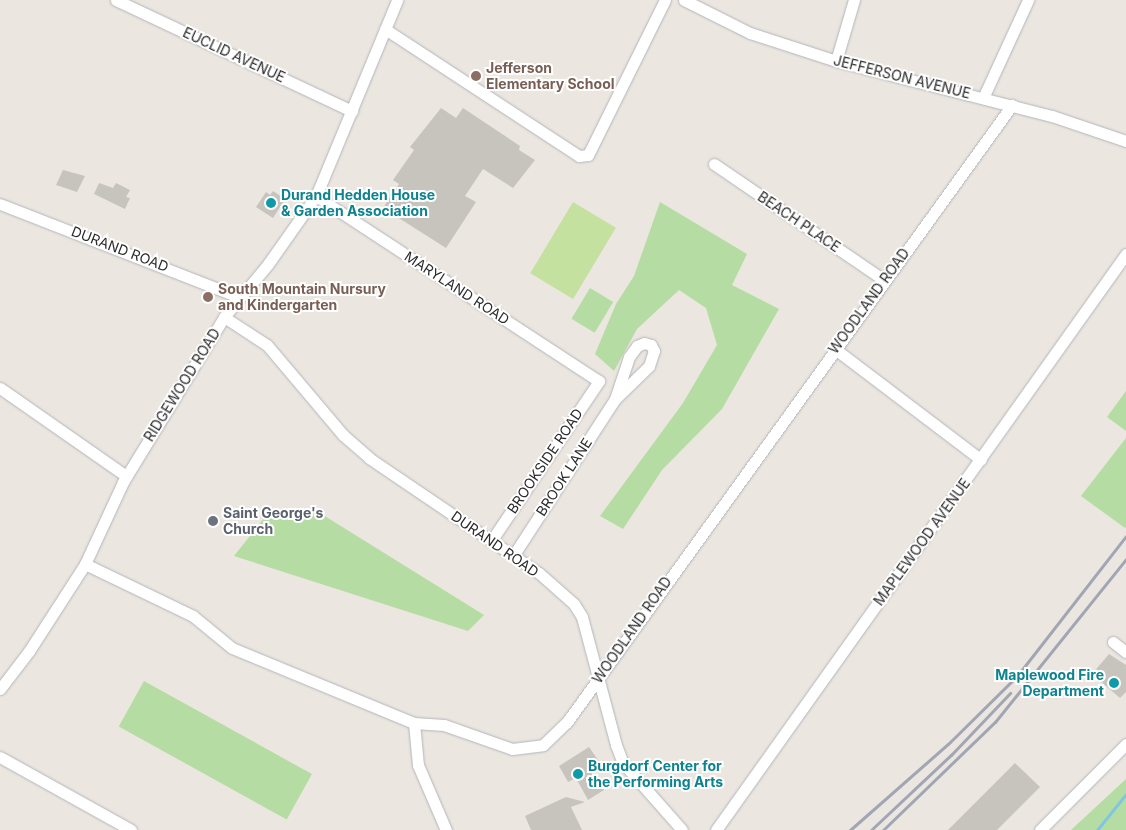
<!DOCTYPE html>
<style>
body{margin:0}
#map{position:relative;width:1126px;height:830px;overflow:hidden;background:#ebe6df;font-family:Inter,sans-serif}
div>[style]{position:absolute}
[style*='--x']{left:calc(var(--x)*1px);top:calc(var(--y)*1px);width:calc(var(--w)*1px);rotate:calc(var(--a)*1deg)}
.green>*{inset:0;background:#b5dca2;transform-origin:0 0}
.pitch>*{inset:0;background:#c5e19f;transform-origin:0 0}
.stream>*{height:3px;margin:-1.5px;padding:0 1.5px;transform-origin:1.5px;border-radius:1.5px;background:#7fc6e1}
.building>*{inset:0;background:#c7c4be}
.roads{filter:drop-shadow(0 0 1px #b3b5bd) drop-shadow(0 0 1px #b3b5bd)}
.minor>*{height:11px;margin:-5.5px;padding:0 5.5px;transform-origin:5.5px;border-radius:5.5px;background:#fff}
.rail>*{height:3px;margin:-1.5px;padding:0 1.5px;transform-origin:1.5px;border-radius:1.5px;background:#a2a5b3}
.dots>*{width:14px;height:14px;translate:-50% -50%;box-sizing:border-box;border:2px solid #fff;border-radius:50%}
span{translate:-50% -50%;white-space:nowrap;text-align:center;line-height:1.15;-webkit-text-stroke:4px #fff;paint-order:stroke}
.street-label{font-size:14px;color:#2b2b2b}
.education-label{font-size:14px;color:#785e54;font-weight:700}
.left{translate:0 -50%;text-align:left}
.culture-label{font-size:14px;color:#0d838f;font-weight:700}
.right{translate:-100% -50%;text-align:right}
.worship-label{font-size:14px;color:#5b616d;font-weight:700}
</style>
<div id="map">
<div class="green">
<i style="clip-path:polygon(660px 202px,747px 254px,732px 285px,779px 309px,722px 409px,662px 470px,623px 529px,600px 516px,683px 403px,717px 345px,706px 308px,679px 290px,637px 329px,614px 371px,595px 354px,616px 304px,634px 276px)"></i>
<i style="left:590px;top:288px;width:27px;height:36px;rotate:31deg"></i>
<i style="clip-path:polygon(1126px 391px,1126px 431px,1107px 417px)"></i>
<i style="clip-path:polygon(1126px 438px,1126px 527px,1125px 528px,1081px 496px)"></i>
<i style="clip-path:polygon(315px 510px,484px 615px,468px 631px,234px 556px,264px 518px)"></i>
<i style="left:144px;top:681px;width:192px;height:52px;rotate:29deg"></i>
<i style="clip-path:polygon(1126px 779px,1126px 830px,1071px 830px)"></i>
</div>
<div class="pitch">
<i style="left:573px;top:202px;width:50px;height:83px;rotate:31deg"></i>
</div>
<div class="stream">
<i style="--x:1097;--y:830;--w:46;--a:-51.1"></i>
</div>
<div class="building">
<i style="clip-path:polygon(441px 108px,456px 118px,463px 108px,520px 146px,519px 150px,535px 160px,513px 188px,483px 169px,465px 196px,476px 202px,446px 248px,383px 208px,399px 184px,393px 180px,414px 150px,410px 147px)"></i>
<i style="clip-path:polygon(63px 170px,85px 176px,77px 192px,56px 185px)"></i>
<i style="clip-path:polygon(99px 183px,113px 188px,116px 183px,130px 190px,126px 197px,130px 198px,125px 209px,94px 194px)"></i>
<i style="clip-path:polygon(273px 191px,285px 199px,273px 218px,256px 207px,266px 192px,270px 195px)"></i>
<i style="clip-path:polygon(1109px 654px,1126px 665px,1126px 692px,1120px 698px,1092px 674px)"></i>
<i style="clip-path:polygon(589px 747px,600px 763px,589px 770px,604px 790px,588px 800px,576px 778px,568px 782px,559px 766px)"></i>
<i style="clip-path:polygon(1015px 763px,1040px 787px,997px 830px,948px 830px)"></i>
<i style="clip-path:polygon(566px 797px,585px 802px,571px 807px,582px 830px,531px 830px,525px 816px)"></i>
</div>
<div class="roads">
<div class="minor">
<i style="--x:116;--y:0;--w:261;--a:25.2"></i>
<i style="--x:684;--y:0;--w:74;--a:26.6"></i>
<i style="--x:750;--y:33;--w:90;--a:18"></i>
<i style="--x:836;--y:61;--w:223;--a:14.3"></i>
<i style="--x:1052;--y:116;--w:78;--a:18.7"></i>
<i style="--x:385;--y:29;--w:232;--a:33.2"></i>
<i style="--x:579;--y:156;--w:9;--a:-6"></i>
<i style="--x:588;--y:155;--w:173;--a:-63.6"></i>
<i style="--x:836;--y:61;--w:64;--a:-73.6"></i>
<i style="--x:983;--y:98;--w:108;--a:-65.3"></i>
<i style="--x:714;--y:164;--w:206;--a:34.3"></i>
<i style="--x:316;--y:196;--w:338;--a:33.2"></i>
<i style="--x:599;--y:381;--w:193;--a:124"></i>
<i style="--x:0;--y:204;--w:256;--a:21.3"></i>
<i style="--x:224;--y:317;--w:51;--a:33.1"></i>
<i style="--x:267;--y:345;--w:118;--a:49.8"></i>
<i style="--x:343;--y:435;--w:35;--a:41"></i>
<i style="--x:369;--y:458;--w:205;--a:34.1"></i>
<i style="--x:539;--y:573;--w:47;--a:41.5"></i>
<i style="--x:574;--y:604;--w:15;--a:58"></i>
<i style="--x:582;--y:617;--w:132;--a:75.1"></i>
<i style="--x:616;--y:745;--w:19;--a:69"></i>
<i style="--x:623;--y:763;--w:89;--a:48.6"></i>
<i style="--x:835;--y:349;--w:183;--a:37.2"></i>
<i style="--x:0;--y:388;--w:154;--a:34.9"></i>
<i style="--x:513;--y:556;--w:187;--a:-57"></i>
<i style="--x:615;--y:399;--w:47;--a:-44.1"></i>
<i style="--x:649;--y:366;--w:16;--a:-72"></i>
<i style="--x:654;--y:351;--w:7;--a:-117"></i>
<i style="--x:651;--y:345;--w:7;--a:-164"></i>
<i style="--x:644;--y:343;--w:8;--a:157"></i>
<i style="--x:637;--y:346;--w:14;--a:126"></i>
<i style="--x:629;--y:357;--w:44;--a:108.4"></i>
<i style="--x:85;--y:564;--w:120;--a:25.7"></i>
<i style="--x:193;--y:616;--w:50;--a:39.4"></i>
<i style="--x:232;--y:648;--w:197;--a:22.4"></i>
<i style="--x:414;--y:723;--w:30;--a:4"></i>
<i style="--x:444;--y:725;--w:72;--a:19.4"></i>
<i style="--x:512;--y:749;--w:31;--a:-7"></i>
<i style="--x:543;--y:745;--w:33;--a:-44"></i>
<i style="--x:567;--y:722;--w:761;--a:-54.2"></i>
<i style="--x:1113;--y:642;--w:16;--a:38"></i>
<i style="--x:0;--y:689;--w:48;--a:-52.7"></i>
<i style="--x:29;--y:651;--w:103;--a:-57.2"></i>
<i style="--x:85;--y:564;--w:90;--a:-65.1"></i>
<i style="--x:123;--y:482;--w:193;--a:-58.5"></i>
<i style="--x:224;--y:317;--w:69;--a:-50.3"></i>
<i style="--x:268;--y:264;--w:83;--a:-54.8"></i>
<i style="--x:316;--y:196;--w:212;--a:-67.5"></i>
<i style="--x:414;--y:723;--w:42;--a:84.6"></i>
<i style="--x:418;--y:765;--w:71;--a:66.7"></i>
<i style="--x:0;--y:757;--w:150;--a:29.1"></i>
<i style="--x:716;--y:830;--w:707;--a:-54.56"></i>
<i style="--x:1040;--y:830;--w:122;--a:-45"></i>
</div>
</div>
<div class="rail">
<i style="--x:850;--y:830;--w:130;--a:-41.3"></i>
<i style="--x:948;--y:744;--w:97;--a:-44.6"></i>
<i style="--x:1017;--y:676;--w:177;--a:-52.1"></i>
<i style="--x:871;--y:830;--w:110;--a:-43.2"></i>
<i style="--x:951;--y:755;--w:86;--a:-46.4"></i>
<i style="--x:883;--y:830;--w:156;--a:-44"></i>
<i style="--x:995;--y:722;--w:209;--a:-51.2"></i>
</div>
<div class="dots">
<i style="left:476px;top:76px;background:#8d6e63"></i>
<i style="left:271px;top:203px;background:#0f9aa8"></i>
<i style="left:208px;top:297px;background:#8d6e63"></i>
<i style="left:213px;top:521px;background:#6b7280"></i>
<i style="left:1114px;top:683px;background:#0f9aa8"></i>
<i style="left:578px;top:774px;background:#0f9aa8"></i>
</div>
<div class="street-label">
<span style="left:234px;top:55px;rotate:25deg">EUCLID AVENUE</span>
<span style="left:902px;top:77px;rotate:14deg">JEFFERSON AVENUE</span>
<span style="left:799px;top:222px;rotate:34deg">BEACH PLACE</span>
<span style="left:120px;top:249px;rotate:21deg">DURAND ROAD</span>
<span style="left:457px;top:288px;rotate:33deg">MARYLAND ROAD</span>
<span style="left:869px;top:301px;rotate:-54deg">WOODLAND ROAD</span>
<span style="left:182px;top:385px;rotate:-58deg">RIDGEWOOD ROAD</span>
<span style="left:545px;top:461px;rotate:-56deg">BROOKSIDE ROAD</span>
<span style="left:564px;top:477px;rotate:-57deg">BROOK LANE</span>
<span style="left:922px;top:542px;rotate:-54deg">MAPLEWOOD AVENUE</span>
<span style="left:495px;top:544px;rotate:35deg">DURAND ROAD</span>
<span style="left:632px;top:630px;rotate:-55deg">WOODLAND ROAD</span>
</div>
<div class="education-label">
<span class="left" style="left:486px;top:76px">Jefferson<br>Elementary School</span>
<span class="left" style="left:218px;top:297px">South Mountain Nursury<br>and Kindergarten</span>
</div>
<div class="culture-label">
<span class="left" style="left:281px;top:203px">Durand Hedden House<br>&amp; Garden Association</span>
<span class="right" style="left:1104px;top:683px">Maplewood Fire<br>Department</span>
<span class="left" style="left:588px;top:774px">Burgdorf Center for<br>the Performing Arts</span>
</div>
<div class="worship-label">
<span class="left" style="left:223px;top:521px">Saint George's<br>Church</span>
</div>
</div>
